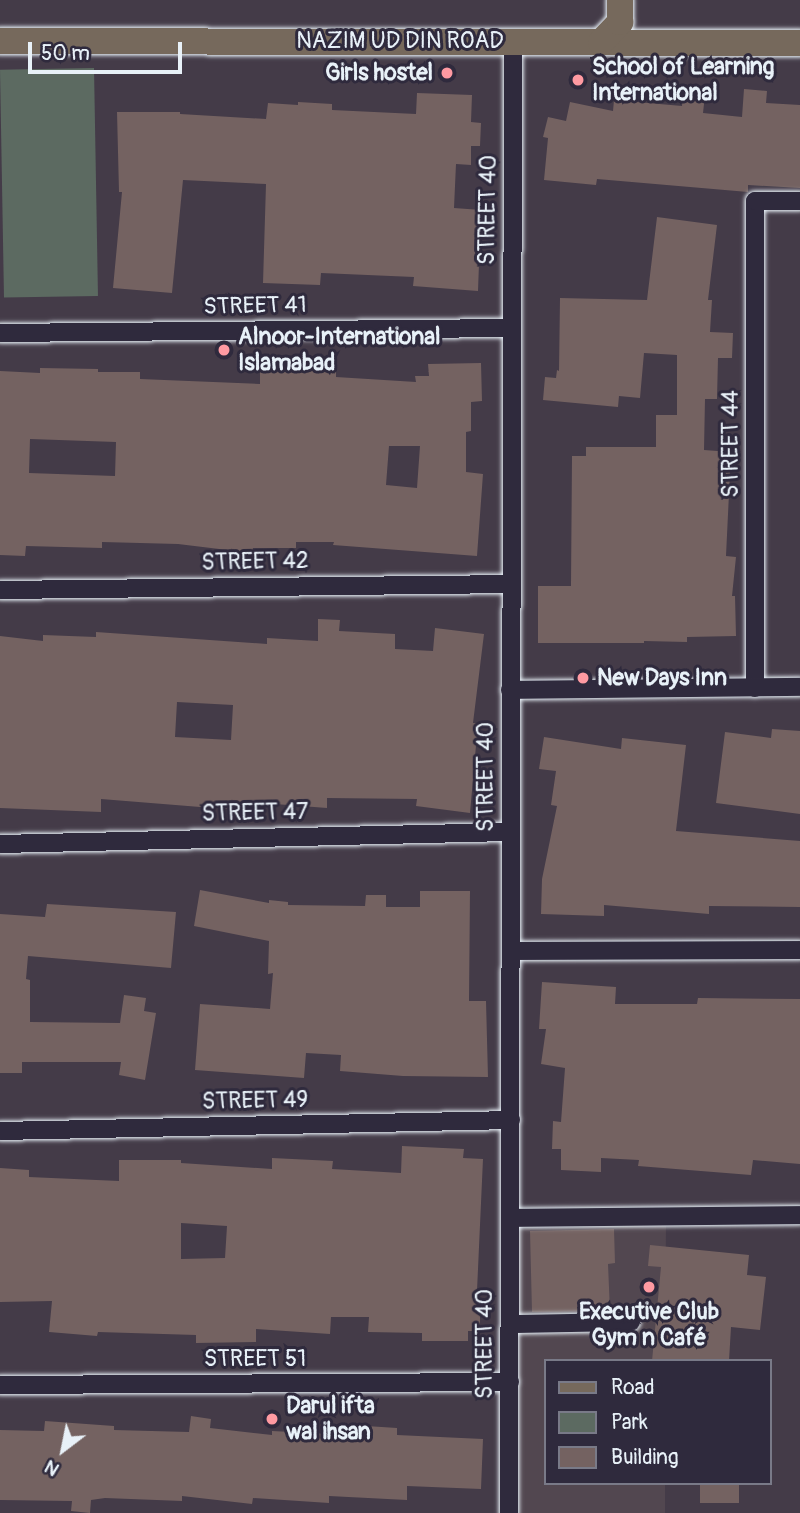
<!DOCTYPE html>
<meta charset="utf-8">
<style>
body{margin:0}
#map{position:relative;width:800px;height:1513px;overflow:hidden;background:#443b48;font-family:Pangolin,sans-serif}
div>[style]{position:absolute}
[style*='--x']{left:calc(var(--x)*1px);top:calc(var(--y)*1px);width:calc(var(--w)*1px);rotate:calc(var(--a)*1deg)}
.built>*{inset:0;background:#524750}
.green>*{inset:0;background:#5c6a61;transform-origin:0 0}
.building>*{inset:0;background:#746261;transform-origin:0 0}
.roads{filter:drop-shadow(0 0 2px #e8f1f8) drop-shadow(0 0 2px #e8f1f8)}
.street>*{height:18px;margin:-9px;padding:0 9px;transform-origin:9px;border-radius:9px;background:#2f2a3d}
.primary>*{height:26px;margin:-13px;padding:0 13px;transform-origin:13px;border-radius:13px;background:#76695c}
.dots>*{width:19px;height:19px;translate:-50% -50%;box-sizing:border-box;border:4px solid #2f2a3d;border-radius:50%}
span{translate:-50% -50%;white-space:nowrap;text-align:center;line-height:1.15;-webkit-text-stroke:6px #2f2a3d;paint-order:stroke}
.street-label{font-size:23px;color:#e8f1f8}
.poi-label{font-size:23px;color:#e8f1f8;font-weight:700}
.left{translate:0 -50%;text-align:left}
.right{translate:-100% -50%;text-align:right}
.legend{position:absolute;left:544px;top:1359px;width:228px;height:126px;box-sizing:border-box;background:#2f2a3d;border:2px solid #797a88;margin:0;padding:9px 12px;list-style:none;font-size:21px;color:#e8f1f8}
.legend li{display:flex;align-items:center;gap:14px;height:35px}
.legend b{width:35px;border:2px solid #797a88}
.north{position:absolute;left:28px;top:1415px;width:70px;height:70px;-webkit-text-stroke:5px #2f2a3d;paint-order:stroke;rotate:212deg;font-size:19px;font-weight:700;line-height:28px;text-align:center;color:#e8f1f8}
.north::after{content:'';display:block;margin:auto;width:24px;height:32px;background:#e8f1f8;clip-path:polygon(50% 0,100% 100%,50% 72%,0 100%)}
.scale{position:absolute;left:28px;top:42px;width:154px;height:32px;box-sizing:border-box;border:4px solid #e8f1f8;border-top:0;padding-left:9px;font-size:21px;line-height:24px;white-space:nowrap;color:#e8f1f8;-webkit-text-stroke:5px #2f2a3d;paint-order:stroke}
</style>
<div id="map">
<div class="built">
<i style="clip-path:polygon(666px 1225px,665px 1361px,546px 1361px,546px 1483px,665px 1483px,665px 1513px,519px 1513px,519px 1229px)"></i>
</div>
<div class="green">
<i style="left:94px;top:68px;width:228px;height:94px;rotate:89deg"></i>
</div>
<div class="building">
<i style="clip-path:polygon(744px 89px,767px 91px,766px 103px,800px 105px,800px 188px,748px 185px,748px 192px,597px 179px,596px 185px,544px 180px,548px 138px,543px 137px,548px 117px,566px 121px,570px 102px,613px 111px,614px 100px,682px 106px,683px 93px,705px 95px,703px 113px,742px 117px)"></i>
<i style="clip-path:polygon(417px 93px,472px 95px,471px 122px,481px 123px,480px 146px,471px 146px,471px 165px,456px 164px,454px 208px,481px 210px,478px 291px,413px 286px,414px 277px,321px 273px,320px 285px,263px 283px,266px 184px,183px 180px,172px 293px,113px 288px,122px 192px,119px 192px,117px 112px,180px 112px,180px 114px,266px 119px,268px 103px,298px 105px,298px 102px,332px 104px,332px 110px,416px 114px)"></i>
<i style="clip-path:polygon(657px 217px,717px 225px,708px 300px,712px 300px,710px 332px,733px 333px,732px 358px,718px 358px,717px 399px,705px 399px,704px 450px,731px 452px,726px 556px,736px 557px,732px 596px,735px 596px,736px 636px,687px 637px,687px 642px,644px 641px,644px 643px,538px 643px,538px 586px,571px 586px,572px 456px,586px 456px,586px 447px,656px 447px,656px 415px,677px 415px,677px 355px,644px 353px,640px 398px,619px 396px,618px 407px,543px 400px,545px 377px,556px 378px,557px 370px,559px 371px,560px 298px,647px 300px)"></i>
<i style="clip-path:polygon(evenodd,481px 363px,482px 401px,471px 402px,471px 431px,466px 432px,466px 472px,483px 474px,477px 556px,333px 545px,334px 542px,296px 542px,296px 548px,253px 548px,252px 553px,178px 544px,102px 542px,102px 548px,26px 546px,25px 556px,0 555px,0 371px,40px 373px,40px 368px,98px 369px,98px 372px,140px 372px,140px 379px,260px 384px,260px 369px,336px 371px,336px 377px,416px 382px,415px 376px,429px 376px,428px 364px,481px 363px,30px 439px,116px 442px,115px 476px,29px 473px,30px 439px,481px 363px,389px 446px,420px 446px,417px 488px,386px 485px,389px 446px)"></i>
<i style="clip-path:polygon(evenodd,318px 619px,340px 620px,339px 631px,395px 634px,395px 649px,433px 651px,435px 628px,484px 634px,473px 723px,478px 723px,470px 813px,416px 806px,417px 799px,327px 798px,327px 808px,262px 803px,262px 812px,101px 799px,101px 812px,0 808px,0 636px,43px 641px,43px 635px,96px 637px,96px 632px,267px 644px,267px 638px,318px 641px,318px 619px,177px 702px,233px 705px,231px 740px,175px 737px,177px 702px)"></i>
<i style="clip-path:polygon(772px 729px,800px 731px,800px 814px,716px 803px,725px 732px,771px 738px)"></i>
<i style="clip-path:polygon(544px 737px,621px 749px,622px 738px,686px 745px,676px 831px,800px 841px,800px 907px,709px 906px,709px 914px,604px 905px,604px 916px,541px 914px,542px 879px,557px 806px,551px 805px,556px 771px,539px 769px)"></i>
<i style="clip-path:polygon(200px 890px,269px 903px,269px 900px,288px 902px,288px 905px,365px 906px,366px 895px,386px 895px,386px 907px,420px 907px,420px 891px,470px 891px,469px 1001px,486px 1001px,488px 1077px,403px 1076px,340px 1071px,341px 1055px,306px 1053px,304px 1078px,195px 1070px,200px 1004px,270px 1009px,273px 973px,268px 974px,269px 941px,194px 926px)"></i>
<i style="clip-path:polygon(47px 904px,176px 912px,171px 968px,28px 956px,26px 979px,30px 980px,30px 1022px,120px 1023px,124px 995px,146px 998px,144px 1011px,156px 1013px,145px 1080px,119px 1075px,121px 1062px,22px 1062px,22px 1073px,0 1073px,0 914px,45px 917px)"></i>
<i style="clip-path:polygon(542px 982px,616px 987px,615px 1004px,697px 1004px,698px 998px,800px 999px,800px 1164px,753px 1160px,751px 1175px,638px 1166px,639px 1160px,601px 1158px,601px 1172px,561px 1170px,561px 1149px,552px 1149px,553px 1121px,561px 1122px,565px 1068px,541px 1064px,546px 1029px,539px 1029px)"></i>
<i style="clip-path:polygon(evenodd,402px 1146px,464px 1149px,463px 1158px,483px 1159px,476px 1313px,480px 1313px,480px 1331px,468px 1331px,468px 1341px,422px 1341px,422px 1333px,368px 1332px,369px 1317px,331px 1317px,330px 1334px,256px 1329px,256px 1342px,196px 1343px,196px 1335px,98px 1332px,97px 1336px,49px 1332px,52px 1301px,0 1302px,0 1168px,29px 1170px,29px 1177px,119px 1181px,119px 1160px,181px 1160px,181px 1163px,272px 1169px,272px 1158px,333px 1161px,332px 1169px,401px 1173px,402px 1146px,181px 1223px,227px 1226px,225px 1258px,181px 1259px,181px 1223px)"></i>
<i style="clip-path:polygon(614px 1229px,615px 1263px,608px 1264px,610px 1311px,532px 1312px,530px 1231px)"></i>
<i style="clip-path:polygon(650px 1245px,749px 1255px,747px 1275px,766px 1277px,760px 1330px,731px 1327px,729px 1361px,652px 1361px,661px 1267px,648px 1266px)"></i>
<i style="clip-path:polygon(191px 1416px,211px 1419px,210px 1428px,272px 1435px,272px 1431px,350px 1435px,351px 1425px,397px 1428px,397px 1435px,483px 1439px,481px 1489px,407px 1486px,407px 1500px,329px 1496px,329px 1503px,253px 1498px,252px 1504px,182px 1496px,182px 1501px,105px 1498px,91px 1500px,90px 1513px,71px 1511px,72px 1501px,0 1500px,0 1430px,44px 1431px,45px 1421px,114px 1426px,114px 1430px,189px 1432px)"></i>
<i style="left:700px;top:1483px;width:39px;height:20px"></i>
</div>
<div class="roads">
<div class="street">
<i style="--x:0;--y:333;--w:511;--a:-0.56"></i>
<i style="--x:0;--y:590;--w:510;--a:-0.67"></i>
<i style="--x:755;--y:688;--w:487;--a:-90"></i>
<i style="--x:755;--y:201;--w:45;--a:0"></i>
<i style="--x:510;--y:690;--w:290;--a:-0.6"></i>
<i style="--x:0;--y:844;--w:511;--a:-1.35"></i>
<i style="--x:513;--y:951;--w:287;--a:-0.2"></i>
<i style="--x:0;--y:1131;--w:511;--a:-1.23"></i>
<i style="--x:511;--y:1218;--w:289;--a:-0.6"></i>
<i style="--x:511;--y:1324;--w:120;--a:-1"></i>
<i style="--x:0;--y:1385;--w:510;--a:-0.34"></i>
<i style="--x:509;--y:1513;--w:1471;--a:-89.84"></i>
</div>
<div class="primary">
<i style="--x:0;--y:41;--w:800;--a:0.14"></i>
<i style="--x:601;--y:42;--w:28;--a:-46"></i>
<i style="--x:620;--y:22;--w:22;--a:-90"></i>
</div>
</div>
<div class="dots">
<i style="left:447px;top:73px;background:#ff9aa2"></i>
<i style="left:578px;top:80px;background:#ff9aa2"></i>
<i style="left:224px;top:350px;background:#ff9aa2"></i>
<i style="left:583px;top:678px;background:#ff9aa2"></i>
<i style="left:649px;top:1287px;background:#ff9aa2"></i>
<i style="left:272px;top:1419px;background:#ff9aa2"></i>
</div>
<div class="street-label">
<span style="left:400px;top:41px">NAZIM UD DIN ROAD</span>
<span style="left:488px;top:210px;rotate:-89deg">STREET 40</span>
<span style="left:255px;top:306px;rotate:-1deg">STREET 41</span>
<span style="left:731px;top:444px;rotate:-90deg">STREET 44</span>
<span style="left:255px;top:562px;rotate:-1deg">STREET 42</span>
<span style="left:486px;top:777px;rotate:-90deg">STREET 40</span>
<span style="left:255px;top:813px;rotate:-1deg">STREET 47</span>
<span style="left:255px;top:1101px;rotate:-1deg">STREET 49</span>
<span style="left:485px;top:1344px;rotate:-90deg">STREET 40</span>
<span style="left:255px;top:1359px">STREET 51</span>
</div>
<div class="poi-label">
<span class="left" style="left:592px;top:80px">School of Learning<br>International</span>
<span class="right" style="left:433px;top:73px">Girls hostel</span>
<span class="left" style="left:238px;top:350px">Alnoor-International<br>Islamabad</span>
<span class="left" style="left:597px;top:678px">New Days Inn</span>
<span style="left:649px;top:1325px">Executive Club<br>Gym n Café</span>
<span class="left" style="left:286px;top:1419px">Darul ifta<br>wal ihsan</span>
</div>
<ul class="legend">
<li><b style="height:9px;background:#76695c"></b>Road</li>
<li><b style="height:19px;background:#5c6a61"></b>Park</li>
<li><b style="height:19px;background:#746261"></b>Building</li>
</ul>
<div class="north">N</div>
<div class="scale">50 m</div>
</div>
